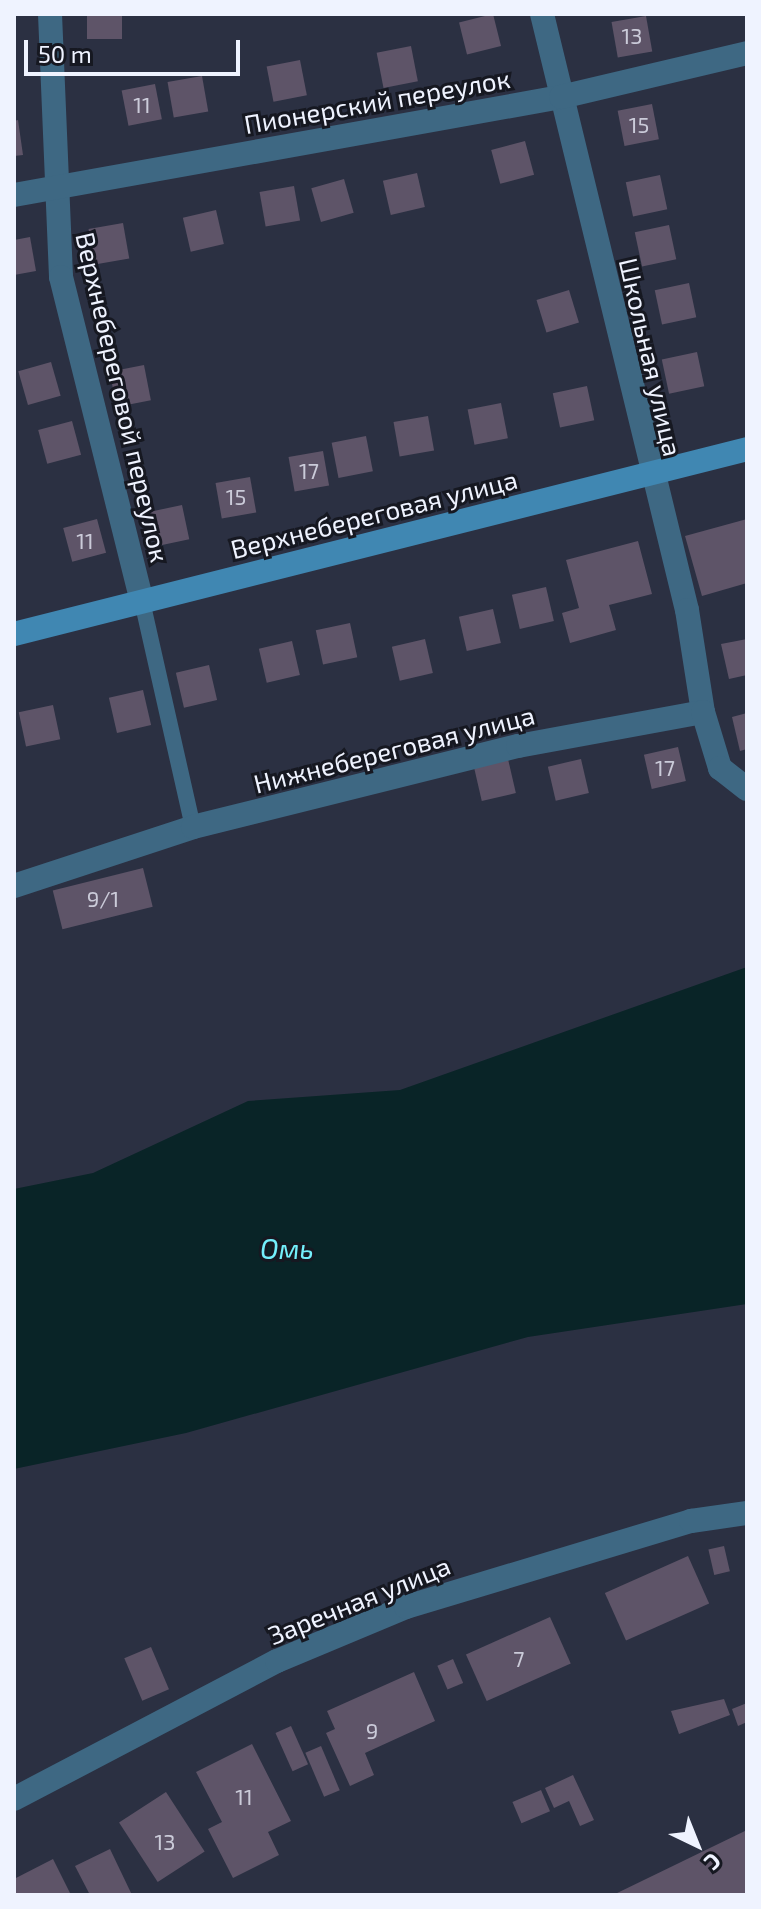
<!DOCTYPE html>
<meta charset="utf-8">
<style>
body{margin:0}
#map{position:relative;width:761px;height:1909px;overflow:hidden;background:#2b3042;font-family:"Exo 2",sans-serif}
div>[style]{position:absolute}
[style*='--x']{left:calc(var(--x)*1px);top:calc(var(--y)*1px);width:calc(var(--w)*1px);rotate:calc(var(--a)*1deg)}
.water>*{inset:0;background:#092427}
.building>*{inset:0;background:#5e5468;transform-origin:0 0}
.lane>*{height:16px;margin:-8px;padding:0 8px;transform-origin:8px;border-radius:8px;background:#3e6883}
.street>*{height:24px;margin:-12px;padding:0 12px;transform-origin:12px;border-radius:12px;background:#3e6883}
.secondary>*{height:24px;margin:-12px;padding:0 12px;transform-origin:12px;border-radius:12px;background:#4087b2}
span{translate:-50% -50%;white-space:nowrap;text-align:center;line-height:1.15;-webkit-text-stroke:6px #161821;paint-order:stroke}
.number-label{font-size:22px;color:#cbcbd9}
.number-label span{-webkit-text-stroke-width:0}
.street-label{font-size:26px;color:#eff3ff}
.water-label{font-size:28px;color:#73effb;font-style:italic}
.frame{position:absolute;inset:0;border:16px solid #eff3ff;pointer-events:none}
.north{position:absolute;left:657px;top:1805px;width:80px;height:80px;-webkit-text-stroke:6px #161821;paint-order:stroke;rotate:137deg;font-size:22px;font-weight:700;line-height:32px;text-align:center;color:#eff3ff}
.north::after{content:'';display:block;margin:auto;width:28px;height:36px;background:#eff3ff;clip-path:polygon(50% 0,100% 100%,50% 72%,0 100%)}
.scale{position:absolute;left:24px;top:40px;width:216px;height:36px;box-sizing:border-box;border:4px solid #eff3ff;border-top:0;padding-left:10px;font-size:24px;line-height:28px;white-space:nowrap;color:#eff3ff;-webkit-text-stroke:6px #161821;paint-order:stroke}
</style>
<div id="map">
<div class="water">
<i style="clip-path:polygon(747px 967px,747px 1304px,528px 1337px,186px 1433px,14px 1469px,14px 1189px,93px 1173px,248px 1101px,400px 1090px)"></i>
</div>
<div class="building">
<i style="left:87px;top:14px;width:35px;height:25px"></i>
<i style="left:493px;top:14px;width:33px;height:35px;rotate:76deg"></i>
<i style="left:646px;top:16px;width:36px;height:35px;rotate:80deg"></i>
<i style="left:411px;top:46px;width:36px;height:35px;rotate:79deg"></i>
<i style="left:300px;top:60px;width:36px;height:34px;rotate:79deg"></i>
<i style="left:202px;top:76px;width:36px;height:35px;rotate:80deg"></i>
<i style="left:155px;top:84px;width:36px;height:34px;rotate:79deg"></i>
<i style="left:652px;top:104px;width:36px;height:35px;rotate:79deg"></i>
<i style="clip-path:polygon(18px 120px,23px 155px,14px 156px,14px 121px)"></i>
<i style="left:525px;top:141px;width:35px;height:35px;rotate:75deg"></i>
<i style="left:417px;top:173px;width:35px;height:35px;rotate:77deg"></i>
<i style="left:660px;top:175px;width:35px;height:35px;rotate:78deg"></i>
<i style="left:344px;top:179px;width:35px;height:34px;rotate:74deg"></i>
<i style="left:294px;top:186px;width:35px;height:35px;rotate:80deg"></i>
<i style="left:216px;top:210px;width:35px;height:34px;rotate:77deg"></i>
<i style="left:123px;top:223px;width:36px;height:35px;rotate:80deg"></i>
<i style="left:669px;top:225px;width:35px;height:35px;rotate:78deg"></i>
<i style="clip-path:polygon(30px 237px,36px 271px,14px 275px,14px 240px)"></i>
<i style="left:689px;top:283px;width:35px;height:35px;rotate:78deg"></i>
<i style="left:569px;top:290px;width:34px;height:34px;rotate:73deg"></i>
<i style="left:697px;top:352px;width:35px;height:36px;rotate:78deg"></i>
<i style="left:51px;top:362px;width:35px;height:34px;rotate:74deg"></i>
<i style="left:144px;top:365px;width:36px;height:35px;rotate:79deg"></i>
<i style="left:587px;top:386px;width:35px;height:35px;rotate:78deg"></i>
<i style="left:501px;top:403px;width:36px;height:34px;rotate:79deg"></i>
<i style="left:428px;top:416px;width:35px;height:35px;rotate:80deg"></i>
<i style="left:72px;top:421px;width:35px;height:35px;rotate:75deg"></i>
<i style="left:366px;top:436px;width:36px;height:35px;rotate:79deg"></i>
<i style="left:323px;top:451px;width:35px;height:35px;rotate:80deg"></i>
<i style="left:250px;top:477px;width:36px;height:35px;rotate:80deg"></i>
<i style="left:182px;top:505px;width:35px;height:35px;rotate:78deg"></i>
<i style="left:97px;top:519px;width:35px;height:35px;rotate:75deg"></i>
<i style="clip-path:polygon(747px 519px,747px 583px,702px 596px,685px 536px)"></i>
<i style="clip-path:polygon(638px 541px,652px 594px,609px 605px,616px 630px,570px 643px,562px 613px,579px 608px,566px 560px)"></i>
<i style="left:546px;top:587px;width:35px;height:35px;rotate:77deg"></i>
<i style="left:493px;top:609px;width:35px;height:35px;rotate:77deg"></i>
<i style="left:350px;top:623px;width:35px;height:35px;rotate:78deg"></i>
<i style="left:425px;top:639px;width:35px;height:34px;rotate:77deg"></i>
<i style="clip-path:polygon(747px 639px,747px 675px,729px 679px,721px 644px)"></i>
<i style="left:292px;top:641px;width:35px;height:34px;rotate:77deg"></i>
<i style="left:209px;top:665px;width:36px;height:34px;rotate:77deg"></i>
<i style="left:143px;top:690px;width:36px;height:35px;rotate:77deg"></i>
<i style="left:53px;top:705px;width:35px;height:35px;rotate:78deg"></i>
<i style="clip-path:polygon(747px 713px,747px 749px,740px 751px,732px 717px)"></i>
<i style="left:678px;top:747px;width:35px;height:35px;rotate:77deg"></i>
<i style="left:508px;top:759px;width:35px;height:35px;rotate:77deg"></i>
<i style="left:581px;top:759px;width:35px;height:34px;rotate:77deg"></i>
<i style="left:143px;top:868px;width:40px;height:93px;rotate:76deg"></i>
<i style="left:724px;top:1546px;width:26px;height:16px;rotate:77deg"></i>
<i style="left:688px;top:1556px;width:52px;height:91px;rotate:66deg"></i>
<i style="left:550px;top:1617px;width:51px;height:92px;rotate:66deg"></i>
<i style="left:151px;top:1647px;width:46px;height:29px;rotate:67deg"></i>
<i style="left:453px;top:1659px;width:26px;height:17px;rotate:67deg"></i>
<i style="clip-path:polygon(414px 1672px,435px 1721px,365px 1753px,374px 1775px,350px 1786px,326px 1733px,335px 1729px,327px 1711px)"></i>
<i style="clip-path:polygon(724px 1699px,730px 1715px,679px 1734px,671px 1711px)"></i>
<i style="clip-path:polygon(747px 1703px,747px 1722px,738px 1726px,732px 1709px)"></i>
<i style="left:291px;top:1726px;width:42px;height:17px;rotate:66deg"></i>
<i style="clip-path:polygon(252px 1744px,291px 1821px,268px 1832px,279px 1855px,233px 1878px,208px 1829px,222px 1822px,196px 1772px)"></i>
<i style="left:321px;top:1746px;width:48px;height:17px;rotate:67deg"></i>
<i style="clip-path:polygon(573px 1775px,594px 1820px,580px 1826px,569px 1801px,554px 1808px,545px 1788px)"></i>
<i style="left:541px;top:1790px;width:23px;height:31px;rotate:67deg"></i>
<i style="left:166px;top:1792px;width:71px;height:56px;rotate:57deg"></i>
<i style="clip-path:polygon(747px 1830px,747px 1895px,613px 1895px)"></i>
<i style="clip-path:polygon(110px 1849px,132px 1895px,90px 1895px,75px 1866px)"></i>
<i style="clip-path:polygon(53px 1859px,71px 1895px,14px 1895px,14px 1879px)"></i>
</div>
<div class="lane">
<i style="--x:142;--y:601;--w:232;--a:77.3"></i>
</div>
<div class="street">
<i style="--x:50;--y:14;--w:263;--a:87.6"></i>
<i style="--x:61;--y:277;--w:334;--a:76"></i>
<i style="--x:542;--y:14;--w:613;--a:76.33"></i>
<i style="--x:687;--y:610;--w:103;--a:81.1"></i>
<i style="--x:14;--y:195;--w:556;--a:-10.16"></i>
<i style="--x:561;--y:97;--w:191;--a:-13.3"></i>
<i style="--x:14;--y:886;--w:188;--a:-18.2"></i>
<i style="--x:193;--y:827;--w:335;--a:-14"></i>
<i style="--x:518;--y:746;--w:188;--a:-10.4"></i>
<i style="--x:703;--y:712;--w:59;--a:73.1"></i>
<i style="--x:720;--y:768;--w:34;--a:38"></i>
<i style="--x:14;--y:1799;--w:297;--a:-27.7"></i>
<i style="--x:277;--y:1661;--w:140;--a:-22.7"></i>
<i style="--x:406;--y:1607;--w:298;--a:-16.8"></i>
<i style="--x:691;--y:1521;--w:57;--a:-8.1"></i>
</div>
<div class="secondary">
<i style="--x:14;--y:634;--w:756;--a:-14.16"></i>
</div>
<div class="number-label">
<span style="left:632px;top:36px">13</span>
<span style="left:142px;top:105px">11</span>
<span style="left:639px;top:125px">15</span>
<span style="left:309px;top:471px">17</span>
<span style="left:236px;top:497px">15</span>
<span style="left:85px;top:541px">11</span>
<span style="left:665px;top:768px">17</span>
<span style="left:103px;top:899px">9/1</span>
<span style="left:519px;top:1659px">7</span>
<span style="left:372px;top:1731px">9</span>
<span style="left:244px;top:1797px">11</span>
<span style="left:165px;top:1842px">13</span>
</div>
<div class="street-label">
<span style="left:377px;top:101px;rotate:-10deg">Пионерский переулок</span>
<span style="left:651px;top:357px;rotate:77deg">Школьная улица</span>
<span style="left:123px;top:397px;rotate:77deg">Верхнебереговой переулок</span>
<span style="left:374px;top:514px;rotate:-14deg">Верхнебереговая улица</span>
<span style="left:394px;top:749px;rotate:-14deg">Нижнебереговая улица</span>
<span style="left:359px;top:1600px;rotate:-22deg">Заречная улица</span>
</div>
<div class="water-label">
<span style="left:287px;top:1248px">Омь</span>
</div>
<div class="frame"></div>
<div class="north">С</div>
<div class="scale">50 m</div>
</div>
